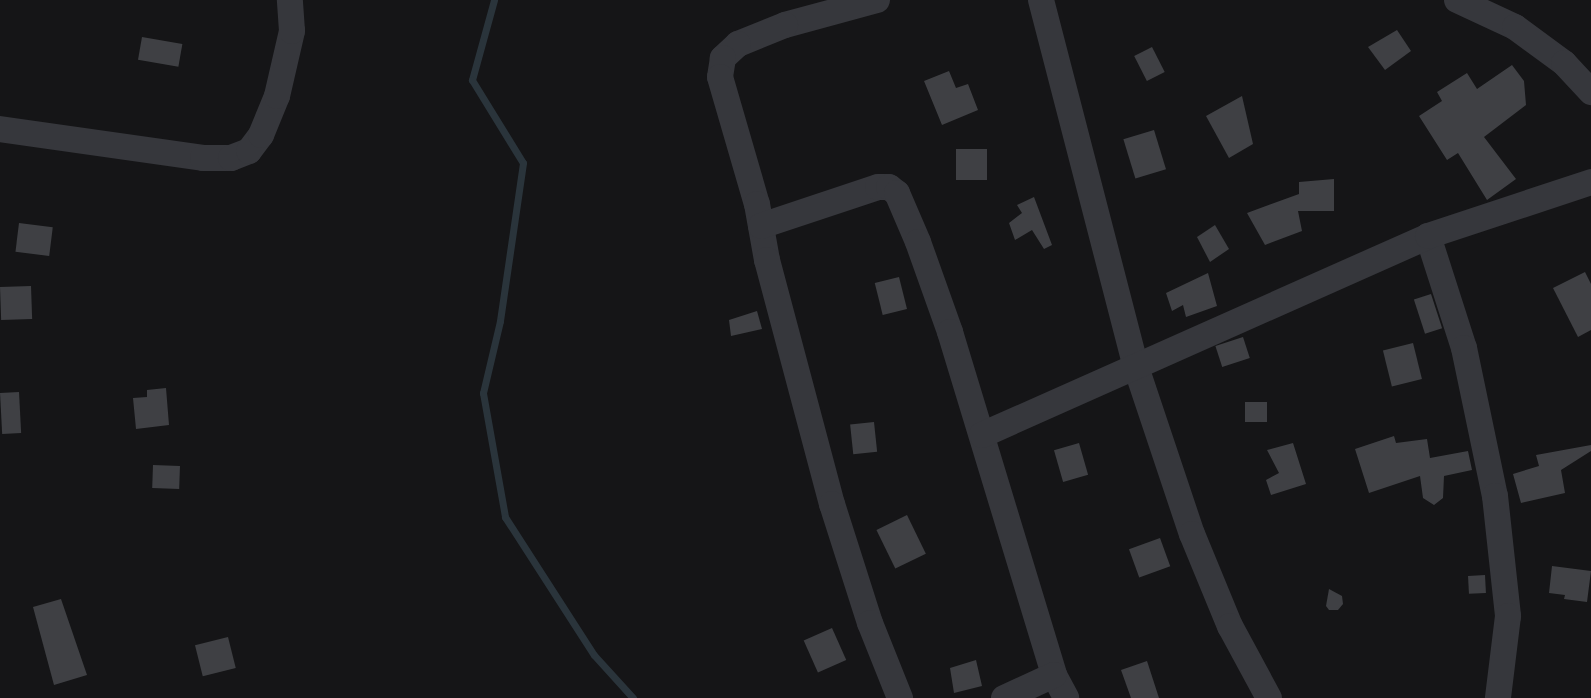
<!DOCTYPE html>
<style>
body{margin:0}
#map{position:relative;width:1591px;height:698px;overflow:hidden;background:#151517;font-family:Cabin,sans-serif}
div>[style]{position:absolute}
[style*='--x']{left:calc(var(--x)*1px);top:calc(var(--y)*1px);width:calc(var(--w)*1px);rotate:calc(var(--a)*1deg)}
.stream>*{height:7px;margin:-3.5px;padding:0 3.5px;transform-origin:3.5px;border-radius:3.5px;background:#2a343b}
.building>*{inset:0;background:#3f4044;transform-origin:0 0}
.street>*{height:26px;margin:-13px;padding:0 13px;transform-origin:13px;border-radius:13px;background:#36373c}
span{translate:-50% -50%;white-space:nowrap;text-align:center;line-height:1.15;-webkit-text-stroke:4px #101012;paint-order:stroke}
</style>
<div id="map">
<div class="stream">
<i style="--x:494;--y:0;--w:83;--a:105.4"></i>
<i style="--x:472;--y:80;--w:97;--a:58.4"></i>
<i style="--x:523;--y:163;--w:160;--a:98.3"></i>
<i style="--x:500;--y:321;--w:74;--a:103.3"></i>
<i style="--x:483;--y:393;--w:126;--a:79.9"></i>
<i style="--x:505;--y:517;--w:164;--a:57.2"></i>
<i style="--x:594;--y:655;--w:58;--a:47.8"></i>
</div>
<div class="building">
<i style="clip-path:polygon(1397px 30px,1411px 51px,1385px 70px,1368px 47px)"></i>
<i style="left:142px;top:37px;width:41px;height:23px;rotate:10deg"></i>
<i style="left:1152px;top:47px;width:28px;height:20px;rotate:63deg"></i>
<i style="clip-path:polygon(1512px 65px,1524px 81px,1526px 105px,1484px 137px,1516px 179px,1487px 200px,1458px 153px,1447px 160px,1419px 116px,1442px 101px,1437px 92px,1467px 73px,1477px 89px)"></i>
<i style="clip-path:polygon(949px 71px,956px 88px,968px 84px,978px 110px,942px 125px,924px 81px)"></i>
<i style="clip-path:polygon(1242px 96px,1253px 144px,1229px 158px,1206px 116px)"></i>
<i style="left:1154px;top:130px;width:41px;height:32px;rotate:73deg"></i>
<i style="left:956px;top:149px;width:31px;height:31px"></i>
<i style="clip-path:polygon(1334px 179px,1334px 211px,1298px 211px,1302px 231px,1265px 245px,1247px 213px,1299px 194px,1299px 182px)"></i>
<i style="clip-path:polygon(1034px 197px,1052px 245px,1044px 249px,1032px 230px,1015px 240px,1009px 223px,1022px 213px,1017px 205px)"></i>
<i style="left:19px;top:223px;width:34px;height:29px;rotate:7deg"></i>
<i style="clip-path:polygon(1215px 225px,1229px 249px,1210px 262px,1197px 237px)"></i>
<i style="clip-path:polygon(1585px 272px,1591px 284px,1591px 330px,1578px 337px,1553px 288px)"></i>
<i style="clip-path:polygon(1208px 273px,1217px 306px,1186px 317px,1183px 305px,1172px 311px,1166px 293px)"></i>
<i style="left:899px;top:277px;width:33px;height:25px;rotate:76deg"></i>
<i style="left:31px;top:286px;width:33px;height:31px;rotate:88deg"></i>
<i style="left:1431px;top:294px;width:36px;height:18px;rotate:72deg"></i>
<i style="clip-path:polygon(757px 311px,762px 329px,731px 336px,729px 320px)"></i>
<i style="left:1243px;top:337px;width:22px;height:29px;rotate:72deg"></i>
<i style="left:1413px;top:343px;width:37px;height:31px;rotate:76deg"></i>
<i style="clip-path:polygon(166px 388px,169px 425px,136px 429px,133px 398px,147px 397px,147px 390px)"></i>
<i style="left:19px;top:392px;width:41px;height:19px;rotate:87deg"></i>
<i style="left:1267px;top:402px;width:20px;height:22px;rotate:90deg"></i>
<i style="left:874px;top:422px;width:30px;height:24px;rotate:84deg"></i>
<i style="clip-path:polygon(1394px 436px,1396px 443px,1427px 439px,1430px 458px,1468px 451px,1472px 470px,1444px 476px,1443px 498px,1434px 505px,1423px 498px,1420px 476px,1369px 493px,1355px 449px)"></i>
<i style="left:1079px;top:443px;width:33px;height:26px;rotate:74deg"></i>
<i style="clip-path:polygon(1293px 443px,1306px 484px,1271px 495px,1266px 480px,1279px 473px,1267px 450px)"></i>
<i style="clip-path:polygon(1591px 445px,1591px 451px,1561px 470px,1565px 493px,1521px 503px,1513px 474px,1539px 466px,1536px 455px)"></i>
<i style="left:153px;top:465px;width:27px;height:23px;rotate:2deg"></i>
<i style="left:907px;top:515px;width:43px;height:34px;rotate:64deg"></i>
<i style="left:1160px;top:538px;width:30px;height:33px;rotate:70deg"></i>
<i style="clip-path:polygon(1552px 566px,1591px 571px,1587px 602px,1564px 599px,1565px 595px,1549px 593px)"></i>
<i style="left:1485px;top:575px;width:18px;height:17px;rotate:87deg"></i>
<i style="clip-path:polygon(1329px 589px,1342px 596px,1343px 604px,1338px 610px,1329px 610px,1326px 606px)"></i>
<i style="clip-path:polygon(61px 599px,87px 675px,54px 685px,33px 607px)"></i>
<i style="left:832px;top:628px;width:35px;height:31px;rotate:66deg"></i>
<i style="left:228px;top:637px;width:32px;height:34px;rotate:76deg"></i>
<i style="clip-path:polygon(976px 660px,982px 686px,954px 693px,950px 668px)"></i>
<i style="clip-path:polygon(1147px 661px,1159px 698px,1131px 698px,1121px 670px)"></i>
</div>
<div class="street">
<i style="--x:877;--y:0;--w:95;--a:164.8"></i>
<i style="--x:785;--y:25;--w:51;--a:158"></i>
<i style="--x:738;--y:44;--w:21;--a:137"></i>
<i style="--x:723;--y:58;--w:19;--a:99"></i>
<i style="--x:720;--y:77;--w:132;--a:73.8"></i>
<i style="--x:757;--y:204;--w:57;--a:79.9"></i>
<i style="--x:767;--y:260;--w:253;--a:75.1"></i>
<i style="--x:832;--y:504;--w:125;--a:72.3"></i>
<i style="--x:870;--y:623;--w:81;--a:68.2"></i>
<i style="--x:1041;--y:0;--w:379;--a:75.5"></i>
<i style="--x:1136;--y:367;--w:176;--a:71.5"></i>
<i style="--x:1192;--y:534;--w:100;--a:67.6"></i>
<i style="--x:1230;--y:626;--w:82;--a:61.6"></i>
<i style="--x:1457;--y:0;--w:64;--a:25"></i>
<i style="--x:1515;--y:27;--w:61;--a:36.3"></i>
<i style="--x:1564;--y:63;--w:40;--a:47"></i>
<i style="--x:0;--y:129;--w:205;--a:8.1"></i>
<i style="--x:203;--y:158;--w:28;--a:0"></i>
<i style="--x:231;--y:158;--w:19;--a:-21"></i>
<i style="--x:249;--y:151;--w:20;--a:-53"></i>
<i style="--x:261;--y:135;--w:42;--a:-67.7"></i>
<i style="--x:277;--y:96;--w:67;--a:-77"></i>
<i style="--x:292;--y:31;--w:31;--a:-94"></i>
<i style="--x:761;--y:226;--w:123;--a:-18.4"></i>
<i style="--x:878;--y:187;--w:11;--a:0"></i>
<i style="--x:889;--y:187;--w:10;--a:37"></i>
<i style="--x:897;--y:193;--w:53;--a:66.8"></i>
<i style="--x:918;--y:242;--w:96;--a:70.4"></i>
<i style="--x:950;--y:332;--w:358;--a:73.1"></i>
<i style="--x:1054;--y:675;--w:26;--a:62"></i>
<i style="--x:1428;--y:236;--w:118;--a:72.2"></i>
<i style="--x:1464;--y:348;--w:151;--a:78.2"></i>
<i style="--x:1495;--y:496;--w:121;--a:83.8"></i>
<i style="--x:1508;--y:616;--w:83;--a:97"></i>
<i style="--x:982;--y:435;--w:488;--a:-24"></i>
<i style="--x:1428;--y:236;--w:172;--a:-18.3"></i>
<i style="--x:1004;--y:698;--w:55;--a:-24.7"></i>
</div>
</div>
